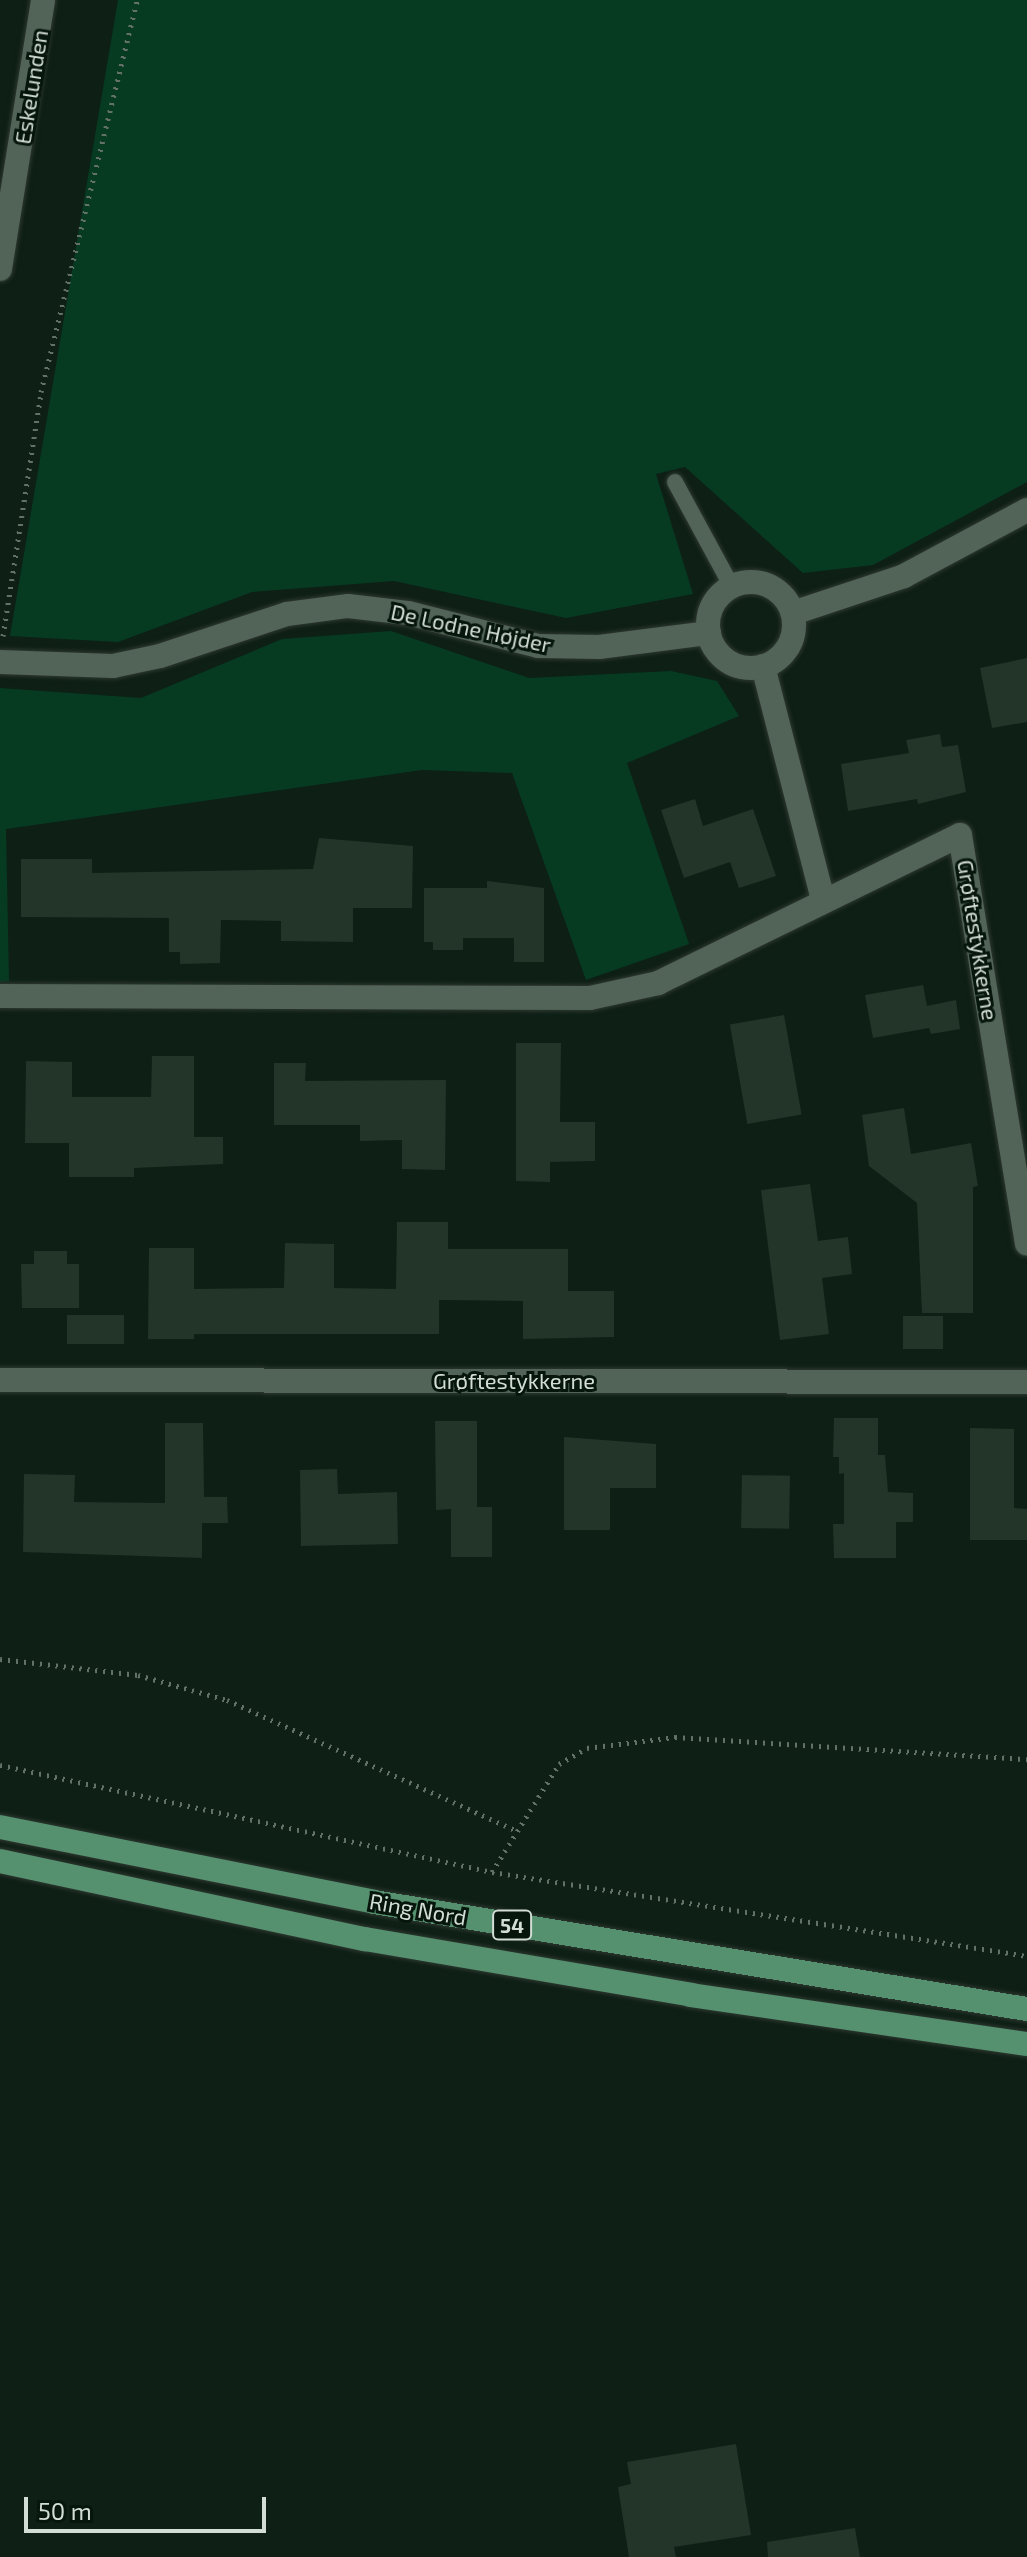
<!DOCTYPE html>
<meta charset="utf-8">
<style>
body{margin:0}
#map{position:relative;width:1027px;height:2557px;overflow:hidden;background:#0e1f15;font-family:"Exo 2",sans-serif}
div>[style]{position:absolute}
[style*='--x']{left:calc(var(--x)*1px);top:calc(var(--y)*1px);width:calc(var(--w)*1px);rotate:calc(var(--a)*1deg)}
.green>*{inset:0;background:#063b22}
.building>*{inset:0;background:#233429;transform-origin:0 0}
.path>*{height:5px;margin-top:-2.5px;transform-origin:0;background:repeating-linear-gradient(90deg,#637168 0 2px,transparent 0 8px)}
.roads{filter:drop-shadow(0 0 2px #2e3831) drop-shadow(0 0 2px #2e3831)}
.service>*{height:16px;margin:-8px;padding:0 8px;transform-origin:8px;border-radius:8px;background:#516457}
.minor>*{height:24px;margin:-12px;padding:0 12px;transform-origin:12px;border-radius:12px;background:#516457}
.tertiary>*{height:24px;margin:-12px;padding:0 12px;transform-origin:12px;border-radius:12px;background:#516457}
.tertiary>.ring{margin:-12px;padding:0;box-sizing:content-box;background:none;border:24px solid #516457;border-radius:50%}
.trunk>*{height:24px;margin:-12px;padding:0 12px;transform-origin:12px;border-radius:12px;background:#55916e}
span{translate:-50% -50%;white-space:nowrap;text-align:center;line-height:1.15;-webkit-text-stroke:6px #06160c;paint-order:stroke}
.shield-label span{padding:2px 6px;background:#06160c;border:2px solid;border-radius:6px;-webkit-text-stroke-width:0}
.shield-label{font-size:20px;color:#d2ddd5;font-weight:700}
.street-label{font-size:22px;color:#d2ddd5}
.scale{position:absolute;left:24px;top:2497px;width:242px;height:36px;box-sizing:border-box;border:4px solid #d2ddd5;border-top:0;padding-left:10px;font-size:24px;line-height:28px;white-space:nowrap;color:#d2ddd5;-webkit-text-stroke:6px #06160c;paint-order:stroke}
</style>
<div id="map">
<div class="green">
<i style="clip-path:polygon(118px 0,1027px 0,1027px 482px,873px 565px,803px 573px,685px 467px,656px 474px,693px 594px,566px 618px,394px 581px,252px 592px,118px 642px,10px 636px)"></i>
<i style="clip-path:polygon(391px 631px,529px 678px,671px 671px,717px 681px,739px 716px,627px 763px,689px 944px,586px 980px,512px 773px,422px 770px,6px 829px,9px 981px,0 982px,0 688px,141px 698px,282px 639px)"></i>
</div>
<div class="building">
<i style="clip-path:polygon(1027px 658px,1027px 722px,992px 728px,980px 668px)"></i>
<i style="clip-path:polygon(940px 734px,942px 747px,958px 745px,966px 792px,918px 804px,917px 799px,848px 811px,841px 764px,909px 753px,906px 740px)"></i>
<i style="clip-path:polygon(695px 799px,703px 826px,753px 809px,776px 876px,739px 888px,730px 862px,684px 878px,661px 810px)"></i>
<i style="clip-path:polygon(319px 838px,413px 846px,412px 908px,353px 908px,353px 942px,281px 941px,281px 921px,221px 920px,220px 963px,180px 964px,180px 952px,169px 952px,169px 918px,21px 917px,21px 859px,92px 859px,92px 873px,313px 869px)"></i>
<i style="clip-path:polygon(487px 881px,544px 888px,544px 962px,514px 962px,514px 938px,463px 938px,463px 950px,433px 950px,433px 942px,424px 942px,424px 888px,487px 888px)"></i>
<i style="clip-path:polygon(923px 985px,927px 1006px,956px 1000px,960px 1029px,931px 1034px,929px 1028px,873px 1038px,865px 995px)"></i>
<i style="left:784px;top:1015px;width:101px;height:55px;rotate:80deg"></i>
<i style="clip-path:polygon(516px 1043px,561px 1043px,560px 1122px,595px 1122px,595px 1161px,550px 1162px,550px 1182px,516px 1181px)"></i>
<i style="clip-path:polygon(152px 1056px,194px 1056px,194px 1137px,223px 1137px,223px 1164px,134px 1168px,134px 1177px,69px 1177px,69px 1143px,25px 1143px,26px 1061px,72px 1062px,72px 1097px,151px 1097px)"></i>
<i style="clip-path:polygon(274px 1063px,306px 1063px,305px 1081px,446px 1080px,445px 1170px,402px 1169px,402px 1140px,360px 1141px,360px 1125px,274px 1125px)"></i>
<i style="clip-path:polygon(904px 1108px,911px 1154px,971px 1143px,978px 1186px,973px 1187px,973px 1313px,922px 1313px,917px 1203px,869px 1166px,862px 1115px)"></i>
<i style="clip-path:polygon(810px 1184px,818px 1241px,848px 1237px,852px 1274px,822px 1278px,829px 1334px,780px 1340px,761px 1190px)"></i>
<i style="clip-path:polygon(397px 1222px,448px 1222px,448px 1249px,568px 1249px,568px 1291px,614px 1291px,614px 1337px,523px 1339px,523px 1301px,439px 1300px,439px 1334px,194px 1334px,194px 1339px,148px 1339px,149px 1248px,194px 1248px,194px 1289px,275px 1288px,284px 1288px,285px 1243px,334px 1244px,334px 1288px,396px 1289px)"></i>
<i style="clip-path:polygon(34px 1251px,67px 1251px,67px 1264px,79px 1264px,79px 1308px,22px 1308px,21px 1264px,34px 1264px)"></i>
<i style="left:67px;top:1315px;width:57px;height:29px"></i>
<i style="left:903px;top:1316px;width:40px;height:33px"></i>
<i style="clip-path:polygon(834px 1418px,878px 1418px,878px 1455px,885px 1455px,888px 1492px,913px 1493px,913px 1522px,896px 1522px,896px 1558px,834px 1558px,833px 1524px,844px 1524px,844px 1473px,839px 1474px,839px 1457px,833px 1457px)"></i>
<i style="clip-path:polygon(435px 1421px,477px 1421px,477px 1507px,492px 1507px,492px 1557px,451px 1557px,451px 1509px,436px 1510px)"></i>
<i style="clip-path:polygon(165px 1423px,203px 1423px,204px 1497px,227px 1497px,228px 1523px,202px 1523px,202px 1558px,23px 1552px,24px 1474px,75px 1475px,74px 1502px,165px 1503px)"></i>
<i style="clip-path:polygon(970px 1428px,1014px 1429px,1014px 1508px,1027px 1509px,1027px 1540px,970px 1540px)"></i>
<i style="clip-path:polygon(564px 1437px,656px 1444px,656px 1488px,610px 1488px,610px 1530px,564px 1530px)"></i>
<i style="clip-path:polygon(337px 1469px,338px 1494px,397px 1492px,398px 1544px,301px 1546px,300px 1470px)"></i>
<i style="left:742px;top:1475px;width:48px;height:53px;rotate:1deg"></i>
<i style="clip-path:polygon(736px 2444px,751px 2535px,674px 2547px,676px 2557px,629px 2557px,618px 2487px,631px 2484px,627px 2462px)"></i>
<i style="clip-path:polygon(855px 2528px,860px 2557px,768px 2557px,767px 2542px)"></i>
</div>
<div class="path">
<i style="--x:3;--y:636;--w:247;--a:-81.1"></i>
<i style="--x:41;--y:392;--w:404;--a:-76.2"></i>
<i style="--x:0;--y:1659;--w:139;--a:6.6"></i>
<i style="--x:138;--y:1675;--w:92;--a:15.7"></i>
<i style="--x:227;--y:1700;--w:318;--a:24.3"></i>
<i style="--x:0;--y:1765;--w:504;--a:12.27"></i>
<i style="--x:492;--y:1872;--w:542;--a:8.92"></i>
<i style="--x:492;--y:1872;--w:127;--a:-58.2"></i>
<i style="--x:559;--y:1764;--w:32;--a:-30"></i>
<i style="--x:587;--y:1748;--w:89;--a:-7.1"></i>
<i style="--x:675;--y:1737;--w:353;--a:3.6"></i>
</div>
<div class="roads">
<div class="service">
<i style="--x:675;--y:482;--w:119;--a:61.5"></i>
</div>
<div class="minor">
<i style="--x:0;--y:269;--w:272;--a:-80.9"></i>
<i style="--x:763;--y:666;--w:242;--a:75.6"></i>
<i style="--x:0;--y:996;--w:590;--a:0.19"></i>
<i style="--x:590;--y:998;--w:70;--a:-12.4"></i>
<i style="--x:658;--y:983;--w:336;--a:-26.1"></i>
<i style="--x:960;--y:835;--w:414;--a:80.7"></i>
<i style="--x:0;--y:1380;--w:1027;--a:0.11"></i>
</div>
<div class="tertiary">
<i class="ring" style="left:708px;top:582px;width:62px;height:62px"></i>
<i style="--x:793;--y:613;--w:117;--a:-18.4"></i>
<i style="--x:904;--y:576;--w:140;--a:-28.2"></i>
<i style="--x:0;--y:662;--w:113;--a:2"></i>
<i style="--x:113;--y:666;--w:48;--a:-12"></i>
<i style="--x:160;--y:656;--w:134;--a:-18.3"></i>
<i style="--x:287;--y:614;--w:62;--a:-7.5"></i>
<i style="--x:348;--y:606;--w:60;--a:6.7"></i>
<i style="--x:408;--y:613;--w:134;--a:14.2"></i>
<i style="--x:538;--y:646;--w:61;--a:0.9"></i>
<i style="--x:599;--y:647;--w:111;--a:-7.3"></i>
</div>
<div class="trunk">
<i style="--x:0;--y:1827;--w:381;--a:11.3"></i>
<i style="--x:374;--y:1902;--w:662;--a:9.31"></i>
<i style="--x:0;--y:1861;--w:373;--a:12.1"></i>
<i style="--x:365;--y:1939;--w:331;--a:9.7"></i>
<i style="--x:691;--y:1995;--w:340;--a:8.3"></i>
</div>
</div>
<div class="shield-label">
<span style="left:512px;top:1925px">54</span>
</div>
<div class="street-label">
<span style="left:31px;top:87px;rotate:-81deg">Eskelunden</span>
<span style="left:471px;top:628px;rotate:12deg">De Lodne Højder</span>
<span style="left:978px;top:940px;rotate:81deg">Grøftestykkerne</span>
<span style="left:514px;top:1381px">Grøftestykkerne</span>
<span style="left:418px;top:1909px;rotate:10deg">Ring Nord</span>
</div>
<div class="scale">50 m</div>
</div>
